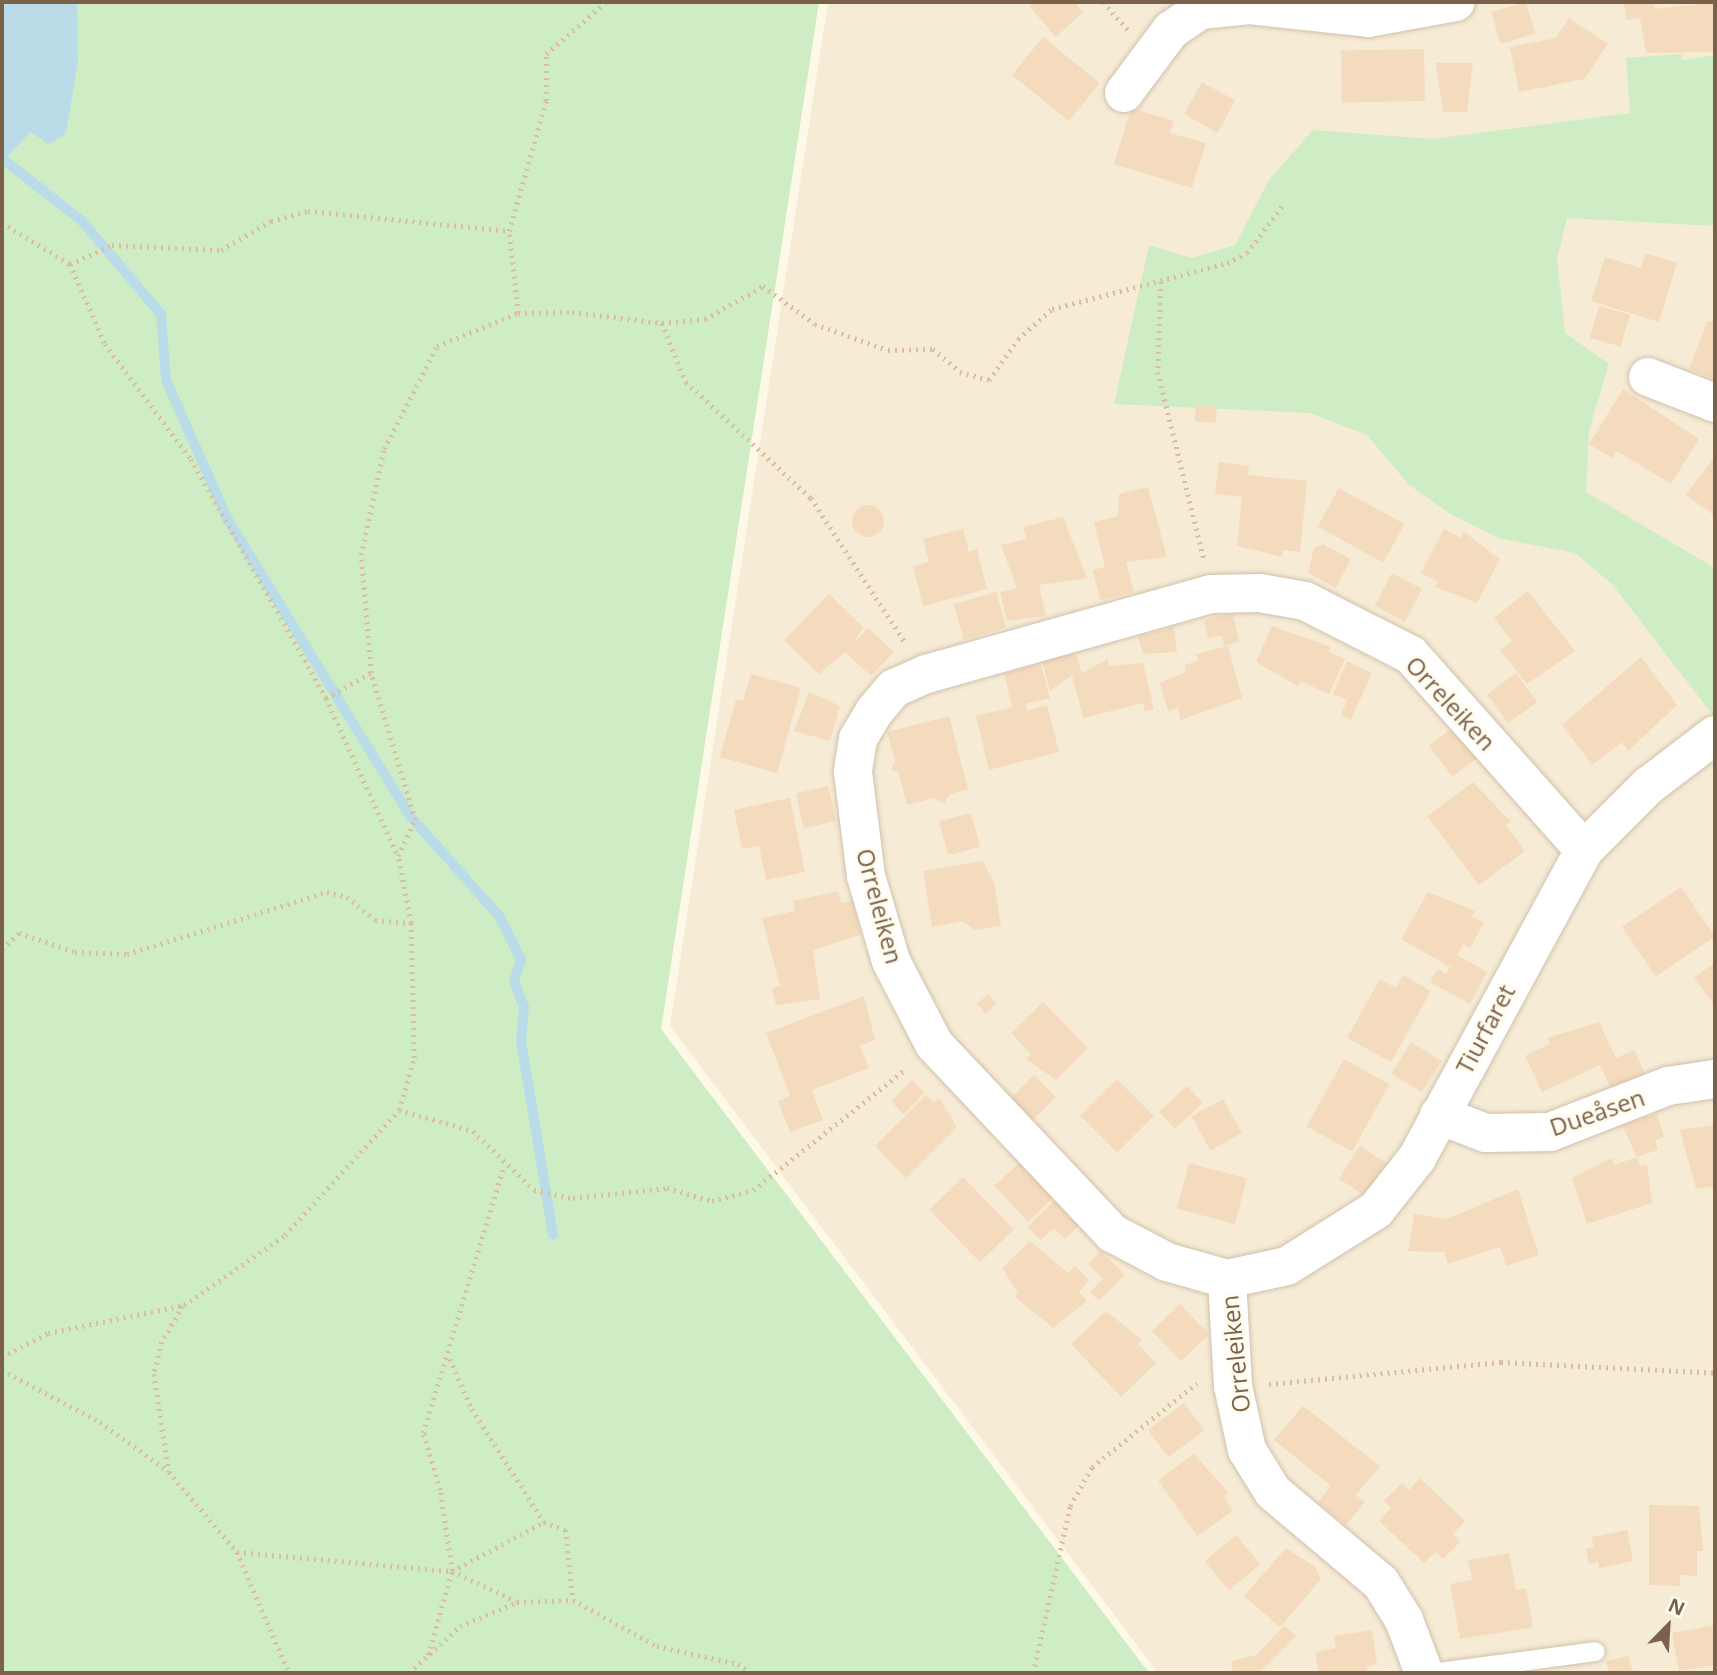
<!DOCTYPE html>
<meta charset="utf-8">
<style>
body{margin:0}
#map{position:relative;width:1717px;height:1675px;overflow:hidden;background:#fef8e7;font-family:"Open Sans",sans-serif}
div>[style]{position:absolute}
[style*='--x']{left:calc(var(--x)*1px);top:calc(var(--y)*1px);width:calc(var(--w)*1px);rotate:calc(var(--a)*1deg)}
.residential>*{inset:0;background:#f6ebd5}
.green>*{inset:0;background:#cfedc4}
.water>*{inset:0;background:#badce9}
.stream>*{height:10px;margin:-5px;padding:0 5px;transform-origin:5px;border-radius:5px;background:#badce9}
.building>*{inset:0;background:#f5dbbd;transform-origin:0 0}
.round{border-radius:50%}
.path>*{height:4.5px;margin-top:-2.25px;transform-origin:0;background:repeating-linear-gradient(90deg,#dbbe9f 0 2px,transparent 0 7px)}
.roads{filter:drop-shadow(0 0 2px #d1c1ac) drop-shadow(0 0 2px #d1c1ac)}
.lane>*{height:19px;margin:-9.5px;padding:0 9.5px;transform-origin:9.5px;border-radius:9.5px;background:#fff}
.street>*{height:38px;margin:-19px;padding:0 19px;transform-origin:19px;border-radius:19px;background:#fff}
span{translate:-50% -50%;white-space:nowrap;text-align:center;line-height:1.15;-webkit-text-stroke:6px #fffbef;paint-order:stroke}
.street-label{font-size:24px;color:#7a6149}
.frame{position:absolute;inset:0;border:4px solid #7a6149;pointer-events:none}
.north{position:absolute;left:1633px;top:1591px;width:70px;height:70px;-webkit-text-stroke:5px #fffbef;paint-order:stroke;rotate:24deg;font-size:19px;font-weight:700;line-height:28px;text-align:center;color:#7a6149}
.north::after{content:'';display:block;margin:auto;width:24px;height:32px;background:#7a6149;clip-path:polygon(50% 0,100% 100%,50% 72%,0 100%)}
</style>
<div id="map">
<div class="residential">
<i style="clip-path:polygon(828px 2px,1715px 2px,1715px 1673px,1158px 1673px,670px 1026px)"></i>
</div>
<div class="green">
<i style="clip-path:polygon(77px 2px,819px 2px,661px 1029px,1149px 1673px,2px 1673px,2px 162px,31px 132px)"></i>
<i style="clip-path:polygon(1681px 54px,1682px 60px,1715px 55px,1715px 226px,1567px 218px,1557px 259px,1565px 333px,1609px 364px,1589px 430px,1586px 492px,1715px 568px,1715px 718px,1612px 584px,1575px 553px,1498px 538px,1452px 515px,1409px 485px,1367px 435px,1310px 413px,1114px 404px,1149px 245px,1191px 258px,1235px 245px,1269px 180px,1313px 130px,1432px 139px,1630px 113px,1626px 58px)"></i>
</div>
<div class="water">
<i style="clip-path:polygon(2px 2px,77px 2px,78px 62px,66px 133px,49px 145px,31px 132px,2px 162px)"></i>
</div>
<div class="stream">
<i style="--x:4;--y:160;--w:99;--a:38"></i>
<i style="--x:82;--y:221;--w:122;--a:49.7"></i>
<i style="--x:161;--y:314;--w:66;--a:85.7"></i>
<i style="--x:166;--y:380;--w:153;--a:66.1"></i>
<i style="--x:228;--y:520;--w:347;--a:58.4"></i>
<i style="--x:410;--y:816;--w:135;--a:48.3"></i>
<i style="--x:500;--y:917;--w:48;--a:64"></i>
<i style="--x:521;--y:960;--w:22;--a:108"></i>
<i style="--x:514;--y:981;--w:28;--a:69"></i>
<i style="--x:524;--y:1007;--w:34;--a:95"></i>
<i style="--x:521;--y:1041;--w:196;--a:80.6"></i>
</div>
<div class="building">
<i style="clip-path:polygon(1034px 2px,1074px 2px,1083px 12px,1056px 37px,1029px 6px)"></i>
<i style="left:1526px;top:2px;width:33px;height:36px;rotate:74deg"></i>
<i style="clip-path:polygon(1624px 2px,1654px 2px,1655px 9px,1715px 2px,1715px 52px,1646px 53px,1640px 18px,1626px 20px)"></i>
<i style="clip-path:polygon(1569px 18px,1608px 44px,1584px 79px,1519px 92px,1510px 47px,1556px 38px)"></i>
<i style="left:1043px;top:37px;width:73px;height:49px;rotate:39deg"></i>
<i style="left:1424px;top:49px;width:52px;height:83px;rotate:89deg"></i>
<i style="clip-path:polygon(1436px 63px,1473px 63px,1467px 112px,1443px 112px)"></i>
<i style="left:1202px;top:82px;width:38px;height:37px;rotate:29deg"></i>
<i style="clip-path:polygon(1131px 108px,1174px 121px,1170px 133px,1206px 143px,1192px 188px,1114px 164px)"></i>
<i style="clip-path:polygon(1645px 253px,1677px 263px,1659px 322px,1591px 301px,1605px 257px,1641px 268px)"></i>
<i style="left:1599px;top:306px;width:32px;height:33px;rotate:16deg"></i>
<i style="clip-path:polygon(1715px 320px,1715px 379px,1689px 369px,1707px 322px)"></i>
<i style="clip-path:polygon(1623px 389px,1699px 439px,1671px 484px,1617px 451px,1612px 458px,1589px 444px)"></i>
<i style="left:1196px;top:405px;width:21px;height:16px;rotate:5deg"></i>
<i style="clip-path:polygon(1712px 460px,1715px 462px,1715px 516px,1686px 495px)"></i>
<i style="clip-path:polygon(1219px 462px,1249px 466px,1248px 475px,1307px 481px,1300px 552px,1283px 550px,1283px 557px,1237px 546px,1242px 497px,1215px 494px)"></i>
<i style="clip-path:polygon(1148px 487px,1167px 557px,1126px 562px,1134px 592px,1100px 600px,1093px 570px,1105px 567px,1094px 522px,1118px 516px,1119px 494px)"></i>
<i style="left:1339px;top:488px;width:75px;height:44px;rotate:29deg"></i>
<i class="round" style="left:852px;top:505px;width:32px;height:32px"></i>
<i style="clip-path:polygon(1063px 517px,1087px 578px,1039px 585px,1046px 616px,1007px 621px,1000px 592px,1017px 588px,1001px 545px,1027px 539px,1023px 527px)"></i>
<i style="clip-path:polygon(963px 529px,969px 552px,977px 549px,987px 589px,923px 606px,913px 566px,929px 562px,923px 539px)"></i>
<i style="clip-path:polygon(1444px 529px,1461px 538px,1464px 532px,1500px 559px,1477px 603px,1435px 587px,1438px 582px,1421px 573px)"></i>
<i style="clip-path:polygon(1323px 544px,1351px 559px,1336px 588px,1308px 573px,1314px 548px)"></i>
<i style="left:1392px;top:573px;width:34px;height:37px;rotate:28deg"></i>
<i style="clip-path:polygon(1528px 591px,1575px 651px,1527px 684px,1500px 650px,1512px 641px,1494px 618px)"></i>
<i style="left:996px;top:592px;width:37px;height:44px;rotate:74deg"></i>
<i style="clip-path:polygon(829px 594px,863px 627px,854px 643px,868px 628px,894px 652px,871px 676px,845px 652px,819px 674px,784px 640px)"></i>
<i style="clip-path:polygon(1233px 613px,1239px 642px,1224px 646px,1222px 635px,1208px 638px,1204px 620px)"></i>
<i style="clip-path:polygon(1272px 626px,1331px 647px,1329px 652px,1345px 659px,1329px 694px,1300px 681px,1298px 686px,1256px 662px)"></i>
<i style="clip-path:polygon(1174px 627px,1177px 652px,1143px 654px,1138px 636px)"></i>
<i style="clip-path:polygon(1228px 646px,1242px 698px,1180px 720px,1178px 708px,1168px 711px,1160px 683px,1186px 672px,1184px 665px,1198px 661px,1196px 654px)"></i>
<i style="clip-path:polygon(1075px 650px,1082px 673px,1108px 659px,1109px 666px,1143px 663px,1154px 709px,1145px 712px,1143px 703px,1083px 718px,1072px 675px,1050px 691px,1042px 660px)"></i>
<i style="clip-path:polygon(1641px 657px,1677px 705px,1628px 751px,1622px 742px,1592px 765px,1562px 725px)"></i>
<i style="clip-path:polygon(1347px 661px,1372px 673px,1351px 720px,1341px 715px,1347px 700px,1333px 694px)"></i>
<i style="clip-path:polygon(1041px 664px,1050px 698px,1025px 704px,1027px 711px,1047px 705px,1059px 752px,989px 770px,976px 716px,1012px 707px,1004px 673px)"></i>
<i style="left:1516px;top:673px;width:36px;height:36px;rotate:54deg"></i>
<i style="clip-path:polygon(751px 674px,801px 688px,777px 773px,720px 757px,736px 699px,743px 701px)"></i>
<i style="clip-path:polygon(809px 692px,840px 706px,830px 741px,794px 731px)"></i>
<i style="clip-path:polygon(949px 716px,968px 789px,950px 794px,944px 804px,934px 798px,907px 805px,899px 774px,891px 769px,895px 761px,887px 732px)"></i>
<i style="left:1456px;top:725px;width:39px;height:34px;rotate:53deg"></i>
<i style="clip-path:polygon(1473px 782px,1511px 822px,1506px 825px,1525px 851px,1479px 885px,1427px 816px)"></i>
<i style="left:828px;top:786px;width:36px;height:33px;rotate:77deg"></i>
<i style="clip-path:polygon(790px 798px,805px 872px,766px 880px,759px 846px,742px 849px,734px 810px)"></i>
<i style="left:971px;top:813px;width:35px;height:33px;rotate:75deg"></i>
<i style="clip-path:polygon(983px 861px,994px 883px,1001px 926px,975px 930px,962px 921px,932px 927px,923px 871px)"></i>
<i style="left:1681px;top:887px;width:60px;height:71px;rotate:56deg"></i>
<i style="clip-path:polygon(838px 891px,841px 903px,853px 901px,860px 935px,813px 950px,820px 999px,776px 1005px,772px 988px,780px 986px,762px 918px,795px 911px,793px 901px)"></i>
<i style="clip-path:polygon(1428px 892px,1475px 911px,1472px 916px,1484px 923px,1470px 948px,1463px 944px,1457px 955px,1487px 972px,1470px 1004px,1430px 982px,1437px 969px,1446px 974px,1450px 967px,1401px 939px)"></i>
<i style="clip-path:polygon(1715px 962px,1715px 1006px,1694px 978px)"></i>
<i style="clip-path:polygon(1403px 975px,1431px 991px,1391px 1062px,1347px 1038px,1380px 979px,1396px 988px)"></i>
<i style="left:988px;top:994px;width:13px;height:15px;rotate:48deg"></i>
<i style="clip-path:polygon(864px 996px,875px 1040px,860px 1046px,869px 1068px,812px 1090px,823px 1120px,790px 1132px,778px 1101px,790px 1096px,766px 1033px)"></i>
<i style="clip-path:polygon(1043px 1002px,1088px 1048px,1056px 1080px,1026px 1059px,1031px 1054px,1011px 1033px)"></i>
<i style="clip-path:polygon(1599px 1022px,1616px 1058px,1634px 1050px,1646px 1075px,1612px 1091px,1600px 1065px,1542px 1092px,1525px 1056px,1550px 1044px,1547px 1038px)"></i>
<i style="left:1411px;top:1042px;width:36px;height:37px;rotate:32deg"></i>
<i style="left:1344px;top:1059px;width:52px;height:77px;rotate:29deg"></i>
<i style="left:1034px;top:1075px;width:31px;height:33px;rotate:45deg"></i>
<i style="left:1117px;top:1079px;width:52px;height:52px;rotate:45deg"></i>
<i style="left:912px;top:1080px;width:18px;height:30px;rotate:45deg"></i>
<i style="left:1187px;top:1086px;width:23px;height:38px;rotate:47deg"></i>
<i style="clip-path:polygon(926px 1095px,934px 1103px,939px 1098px,957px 1127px,906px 1178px,875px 1146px)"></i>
<i style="left:1223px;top:1099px;width:39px;height:36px;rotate:61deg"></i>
<i style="clip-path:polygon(1657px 1114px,1664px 1137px,1655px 1140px,1658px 1150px,1637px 1157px,1622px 1125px)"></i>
<i style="clip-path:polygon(1715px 1125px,1715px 1186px,1696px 1189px,1680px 1130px)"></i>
<i style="left:1360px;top:1146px;width:31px;height:39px;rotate:33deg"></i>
<i style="clip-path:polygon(1637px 1157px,1640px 1166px,1647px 1164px,1652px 1203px,1587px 1224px,1572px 1178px,1612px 1158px,1614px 1165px)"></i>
<i style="left:1020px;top:1162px;width:49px;height:35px;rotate:47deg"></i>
<i style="left:1189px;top:1163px;width:60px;height:47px;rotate:15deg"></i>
<i style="left:963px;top:1177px;width:73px;height:47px;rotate:46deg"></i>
<i style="clip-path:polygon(1518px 1189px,1539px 1255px,1506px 1266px,1500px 1247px,1448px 1264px,1444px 1252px,1408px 1251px,1414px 1214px,1447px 1219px)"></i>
<i style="clip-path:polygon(1054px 1201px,1078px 1226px,1065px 1239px,1054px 1228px,1041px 1240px,1027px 1227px)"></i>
<i style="clip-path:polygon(1030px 1241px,1068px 1273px,1075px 1266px,1089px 1280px,1079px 1292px,1087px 1301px,1053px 1328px,1015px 1297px,1018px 1293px,1002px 1268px)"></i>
<i style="clip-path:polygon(1101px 1251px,1125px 1275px,1099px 1301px,1090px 1292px,1103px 1279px,1088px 1264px)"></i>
<i style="left:1180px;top:1304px;width:42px;height:39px;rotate:46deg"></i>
<i style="clip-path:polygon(1106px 1311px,1142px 1340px,1138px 1344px,1156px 1363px,1121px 1397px,1071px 1344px)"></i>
<i style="left:1184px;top:1403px;width:34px;height:45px;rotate:53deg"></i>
<i style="clip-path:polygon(1303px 1406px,1380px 1466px,1356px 1495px,1365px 1502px,1346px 1525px,1318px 1502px,1331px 1486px,1274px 1440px)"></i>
<i style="clip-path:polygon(1194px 1454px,1229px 1493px,1224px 1497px,1233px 1511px,1197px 1536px,1158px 1480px)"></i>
<i style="clip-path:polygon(1420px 1478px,1465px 1521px,1453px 1534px,1460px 1542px,1443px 1559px,1436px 1552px,1424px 1563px,1379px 1521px,1391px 1508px,1384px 1501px,1402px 1483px,1409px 1490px)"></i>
<i style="clip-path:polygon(1649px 1505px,1699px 1506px,1703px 1551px,1697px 1551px,1697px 1576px,1680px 1575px,1680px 1586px,1649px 1585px)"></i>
<i style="clip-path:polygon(1627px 1530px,1633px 1561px,1599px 1568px,1598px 1562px,1589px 1564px,1586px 1549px,1594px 1547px,1592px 1537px)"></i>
<i style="left:1236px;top:1535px;width:38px;height:41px;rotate:50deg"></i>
<i style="clip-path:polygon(1286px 1548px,1315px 1567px,1321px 1579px,1280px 1627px,1244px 1596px)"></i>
<i style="clip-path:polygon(1509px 1553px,1516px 1590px,1526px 1588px,1533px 1627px,1460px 1639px,1450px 1584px,1472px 1580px,1468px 1560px)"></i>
<i style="clip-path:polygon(1715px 1625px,1715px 1665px,1679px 1671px,1672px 1633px)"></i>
<i style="clip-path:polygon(1284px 1626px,1296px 1636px,1261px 1671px,1233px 1673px,1231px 1661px,1256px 1655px)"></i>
<i style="clip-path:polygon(1372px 1630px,1377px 1664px,1367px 1666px,1368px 1673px,1319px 1673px,1315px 1652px,1336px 1648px,1334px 1636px)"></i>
<i style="clip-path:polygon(1629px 1656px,1633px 1673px,1609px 1673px,1606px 1661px)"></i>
</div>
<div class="path">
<i style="--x:1103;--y:2;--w:39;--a:48"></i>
<i style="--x:2;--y:223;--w:79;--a:31.1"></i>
<i style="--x:70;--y:264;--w:87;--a:66.4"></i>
<i style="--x:105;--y:344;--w:144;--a:53.2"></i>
<i style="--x:191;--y:459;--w:274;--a:60.5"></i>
<i style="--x:326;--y:698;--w:174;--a:65.5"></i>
<i style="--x:70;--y:264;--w:46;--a:-24.3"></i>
<i style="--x:112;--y:245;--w:109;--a:2.6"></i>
<i style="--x:221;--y:250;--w:58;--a:-30.1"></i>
<i style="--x:271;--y:221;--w:38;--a:-15"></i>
<i style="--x:308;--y:211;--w:202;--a:5.7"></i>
<i style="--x:1161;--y:282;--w:90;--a:91.9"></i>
<i style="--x:1158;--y:372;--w:193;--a:76.2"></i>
<i style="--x:518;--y:313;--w:82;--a:-96.3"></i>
<i style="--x:509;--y:231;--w:135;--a:-74.1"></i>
<i style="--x:546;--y:101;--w:47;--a:-90"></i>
<i style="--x:546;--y:54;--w:79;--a:-40.9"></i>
<i style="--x:662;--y:323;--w:64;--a:67.9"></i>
<i style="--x:686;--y:382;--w:171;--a:42.9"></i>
<i style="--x:811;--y:498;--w:174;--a:56.9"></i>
<i style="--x:326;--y:698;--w:51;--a:-29.1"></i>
<i style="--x:2;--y:949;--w:23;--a:-43"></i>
<i style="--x:19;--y:933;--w:59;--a:18.7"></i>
<i style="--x:75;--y:952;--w:52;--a:2.2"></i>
<i style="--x:127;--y:954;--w:209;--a:-17.2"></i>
<i style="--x:327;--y:892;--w:21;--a:14"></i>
<i style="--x:347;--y:897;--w:36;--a:39"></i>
<i style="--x:375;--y:920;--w:36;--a:5"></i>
<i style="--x:399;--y:1110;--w:77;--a:15.8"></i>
<i style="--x:473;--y:1131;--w:85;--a:44"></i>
<i style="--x:534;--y:1190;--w:40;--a:12"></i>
<i style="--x:573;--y:1198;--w:95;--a:-6.1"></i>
<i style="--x:667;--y:1188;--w:47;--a:16.1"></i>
<i style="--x:712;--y:1201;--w:42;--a:-15"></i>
<i style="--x:753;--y:1190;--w:196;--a:-38.4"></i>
<i style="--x:183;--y:1306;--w:42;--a:120.3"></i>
<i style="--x:162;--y:1342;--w:33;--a:104"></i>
<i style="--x:154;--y:1374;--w:99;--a:81.3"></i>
<i style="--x:169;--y:1472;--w:105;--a:49.6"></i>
<i style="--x:237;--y:1552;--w:132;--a:66.7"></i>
<i style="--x:2;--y:1357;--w:52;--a:-27.6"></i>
<i style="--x:48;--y:1333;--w:139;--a:-11.6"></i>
<i style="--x:184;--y:1305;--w:123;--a:-34.7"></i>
<i style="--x:285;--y:1235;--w:169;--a:-47.6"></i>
<i style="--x:399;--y:1110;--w:54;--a:-73.9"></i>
<i style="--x:414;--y:1058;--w:135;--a:-91.3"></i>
<i style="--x:411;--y:923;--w:68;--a:-101"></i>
<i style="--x:398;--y:856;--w:40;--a:-65"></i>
<i style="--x:415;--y:820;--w:153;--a:-106.7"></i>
<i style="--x:371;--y:673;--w:118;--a:-94.8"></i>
<i style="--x:361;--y:555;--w:108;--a:-77.8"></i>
<i style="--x:384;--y:449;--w:116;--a:-62.8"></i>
<i style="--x:437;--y:346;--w:87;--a:-22.2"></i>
<i style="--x:518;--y:313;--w:54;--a:-1.1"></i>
<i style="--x:572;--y:312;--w:91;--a:7"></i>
<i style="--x:662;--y:323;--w:43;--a:-5.3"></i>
<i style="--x:705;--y:319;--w:67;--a:-29.6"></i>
<i style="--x:763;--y:286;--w:64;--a:36.2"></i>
<i style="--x:815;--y:324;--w:77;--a:19.6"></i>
<i style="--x:888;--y:350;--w:45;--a:-1.3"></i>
<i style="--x:933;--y:349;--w:35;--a:40"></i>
<i style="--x:960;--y:372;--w:30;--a:15"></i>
<i style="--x:989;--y:380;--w:50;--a:-54.7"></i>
<i style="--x:1018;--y:339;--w:45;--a:-41.4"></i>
<i style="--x:1052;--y:309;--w:181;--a:-14.7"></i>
<i style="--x:1227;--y:263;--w:22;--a:-27"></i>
<i style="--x:1247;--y:253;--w:59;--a:-53.3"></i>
<i style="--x:450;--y:1359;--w:55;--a:66.3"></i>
<i style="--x:472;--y:1409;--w:134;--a:57.5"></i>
<i style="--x:2;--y:1370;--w:111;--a:28"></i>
<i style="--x:100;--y:1422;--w:84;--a:35.8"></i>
<i style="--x:1269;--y:1384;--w:233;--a:-5.4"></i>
<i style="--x:1501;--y:1362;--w:214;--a:2.9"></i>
<i style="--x:237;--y:1552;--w:216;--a:5.1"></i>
<i style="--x:452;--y:1571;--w:71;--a:25.1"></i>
<i style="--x:452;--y:1571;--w:82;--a:-98.4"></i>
<i style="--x:440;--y:1490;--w:59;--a:-106.6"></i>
<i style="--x:423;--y:1433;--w:280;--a:-73.2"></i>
<i style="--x:428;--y:1655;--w:87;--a:-74.1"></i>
<i style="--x:452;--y:1571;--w:104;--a:-28"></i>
<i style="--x:544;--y:1522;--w:23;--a:20"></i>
<i style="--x:566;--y:1530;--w:70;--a:84.3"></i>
<i style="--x:409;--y:1673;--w:69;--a:-42.7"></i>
<i style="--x:460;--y:1626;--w:62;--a:-22.8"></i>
<i style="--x:517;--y:1602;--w:56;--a:-2"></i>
<i style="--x:573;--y:1600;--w:96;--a:28.7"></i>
<i style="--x:657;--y:1646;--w:83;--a:12.5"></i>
<i style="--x:738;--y:1664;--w:16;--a:35"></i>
<i style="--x:1033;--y:1673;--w:171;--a:-77.5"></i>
<i style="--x:1070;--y:1506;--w:45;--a:-60.6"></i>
<i style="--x:1092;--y:1467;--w:134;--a:-38.7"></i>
</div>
<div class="roads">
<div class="lane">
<i style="--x:1431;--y:1673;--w:165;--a:-7.6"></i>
</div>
<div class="street">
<i style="--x:1124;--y:93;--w:79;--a:-53.3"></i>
<i style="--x:1171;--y:30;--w:36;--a:-34"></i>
<i style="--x:1201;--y:10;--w:48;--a:-5.9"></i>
<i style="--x:1249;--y:5;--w:120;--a:6.2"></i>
<i style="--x:1368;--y:18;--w:89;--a:-10.3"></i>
<i style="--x:1648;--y:377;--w:72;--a:21.2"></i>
<i style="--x:1584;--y:850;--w:261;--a:-131.6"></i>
<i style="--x:1411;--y:655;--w:119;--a:-153"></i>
<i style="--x:1305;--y:601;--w:46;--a:-169.9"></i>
<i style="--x:1260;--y:593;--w:49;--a:178.8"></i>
<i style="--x:1211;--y:594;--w:296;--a:164.3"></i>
<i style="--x:926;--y:674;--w:35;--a:156"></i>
<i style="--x:894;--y:688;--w:31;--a:130"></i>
<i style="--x:874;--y:712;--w:31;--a:121"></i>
<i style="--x:858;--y:739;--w:33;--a:99"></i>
<i style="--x:853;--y:772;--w:105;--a:82.9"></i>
<i style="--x:866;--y:876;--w:89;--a:73.6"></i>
<i style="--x:891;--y:961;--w:93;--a:62.6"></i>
<i style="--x:934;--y:1044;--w:260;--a:46.7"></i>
<i style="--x:1112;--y:1233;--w:62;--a:27.8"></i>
<i style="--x:1167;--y:1262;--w:62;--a:15.8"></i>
<i style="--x:1227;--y:1279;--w:61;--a:-12.2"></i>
<i style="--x:1287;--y:1266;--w:105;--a:-32.2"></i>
<i style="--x:1376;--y:1210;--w:66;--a:-51.7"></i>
<i style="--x:1417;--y:1158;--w:350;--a:-61.5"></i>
<i style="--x:1584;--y:850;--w:91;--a:-45"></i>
<i style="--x:1648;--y:786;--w:84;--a:-37.3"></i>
<i style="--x:1439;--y:1115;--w:50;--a:21"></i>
<i style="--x:1486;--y:1133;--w:64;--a:-0.9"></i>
<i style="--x:1550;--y:1132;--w:127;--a:-21.3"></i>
<i style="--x:1668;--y:1086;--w:48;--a:-8.5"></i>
<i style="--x:1227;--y:1279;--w:107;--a:86.8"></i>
<i style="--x:1233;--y:1386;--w:66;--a:77.7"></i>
<i style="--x:1247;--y:1450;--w:49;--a:58.2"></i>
<i style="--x:1273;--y:1492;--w:141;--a:40.1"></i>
<i style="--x:1381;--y:1583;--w:44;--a:58.1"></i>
<i style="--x:1404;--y:1620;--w:57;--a:69.3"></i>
</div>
</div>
<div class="street-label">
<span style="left:1451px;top:703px;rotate:47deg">Orreleiken</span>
<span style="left:880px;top:906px;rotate:75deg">Orreleiken</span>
<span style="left:1485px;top:1029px;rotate:-62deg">Tiurfaret</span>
<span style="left:1597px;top:1112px;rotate:-19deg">Dueåsen</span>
<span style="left:1235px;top:1354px;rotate:-96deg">Orreleiken</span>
</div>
<div class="frame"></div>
<div class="north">N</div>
</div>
